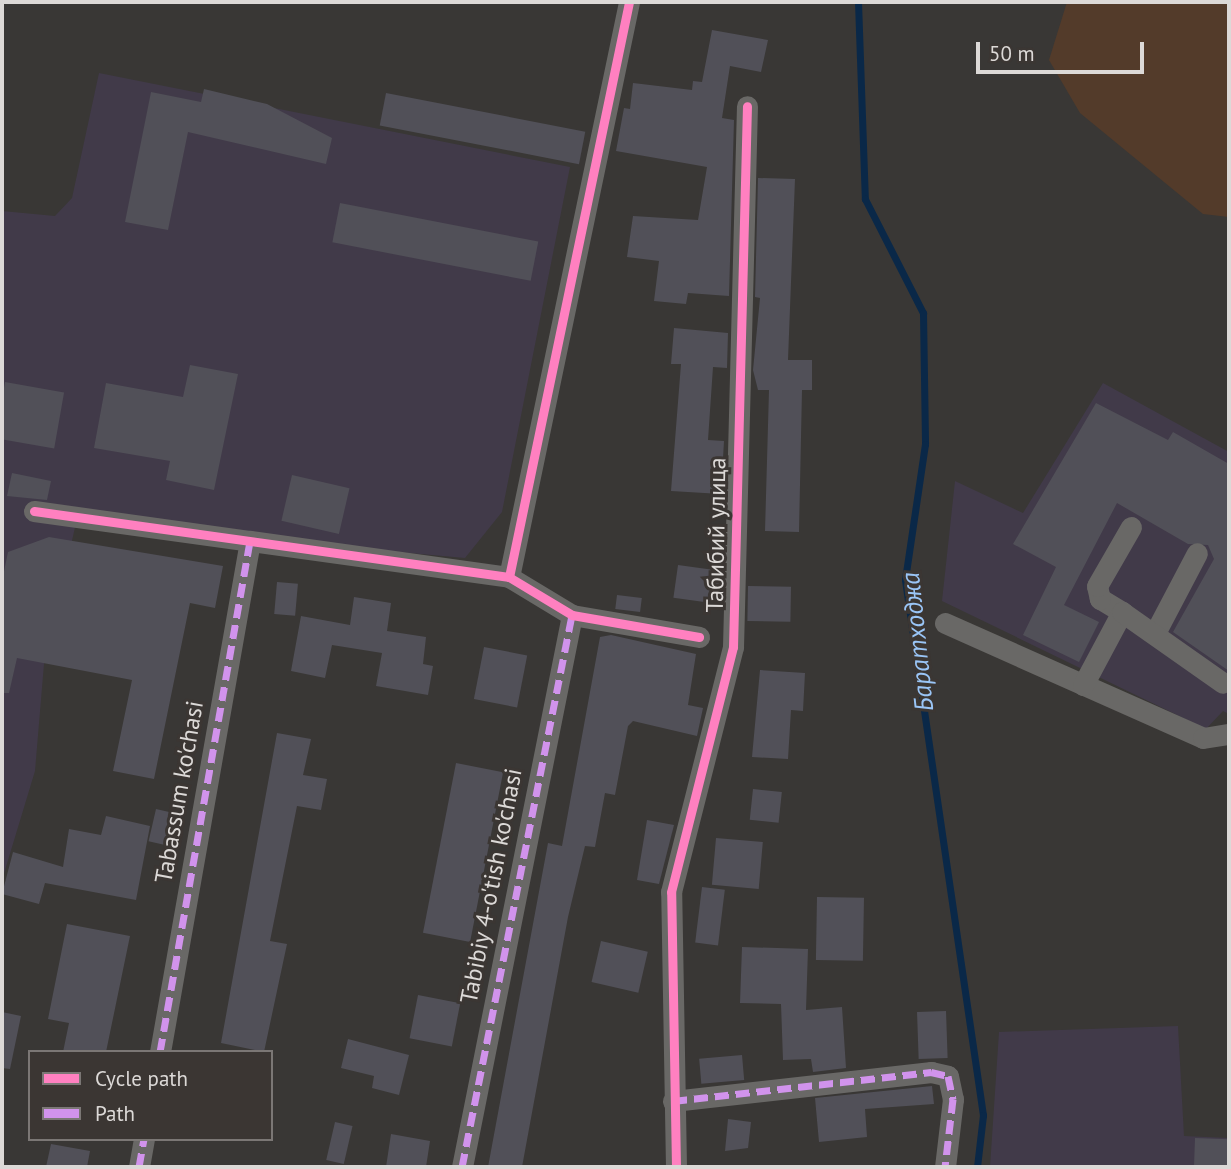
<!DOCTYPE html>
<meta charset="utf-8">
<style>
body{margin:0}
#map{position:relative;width:1231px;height:1169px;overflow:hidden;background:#393735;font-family:"PT Sans",sans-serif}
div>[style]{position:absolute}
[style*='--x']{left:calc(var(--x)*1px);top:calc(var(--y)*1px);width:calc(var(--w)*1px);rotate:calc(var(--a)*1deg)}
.industrial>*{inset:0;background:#413a49}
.green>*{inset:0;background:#533b2a}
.stream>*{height:7px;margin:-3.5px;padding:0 3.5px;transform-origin:3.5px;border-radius:3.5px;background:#0a2848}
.building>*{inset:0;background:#515058;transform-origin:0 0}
.minor>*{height:21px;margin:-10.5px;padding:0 10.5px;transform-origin:10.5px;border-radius:10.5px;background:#696866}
.quiet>*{height:7px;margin-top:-3.5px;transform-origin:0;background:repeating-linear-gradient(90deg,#d193ec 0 14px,transparent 0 21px)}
.cycleway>*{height:9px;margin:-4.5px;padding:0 4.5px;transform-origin:4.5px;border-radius:4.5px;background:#ff80c0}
span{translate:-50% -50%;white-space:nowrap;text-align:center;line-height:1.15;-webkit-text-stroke:6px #3b3633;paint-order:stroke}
.street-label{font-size:24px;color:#dcd9d7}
.water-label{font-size:26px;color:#9ac5f6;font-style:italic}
.frame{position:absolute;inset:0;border:4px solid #dcd9d7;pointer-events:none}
.legend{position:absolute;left:28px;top:1050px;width:245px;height:91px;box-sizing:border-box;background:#3b3633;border:2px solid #7b7775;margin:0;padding:9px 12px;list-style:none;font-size:21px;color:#dcd9d7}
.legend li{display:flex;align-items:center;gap:14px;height:35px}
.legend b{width:35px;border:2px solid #7b7775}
.scale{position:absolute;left:976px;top:42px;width:168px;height:32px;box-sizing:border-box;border:4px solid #dcd9d7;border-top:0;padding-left:9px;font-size:21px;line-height:24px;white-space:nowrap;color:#dcd9d7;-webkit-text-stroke:5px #3b3633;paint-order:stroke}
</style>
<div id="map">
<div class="industrial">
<i style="clip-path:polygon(99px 73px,570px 167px,502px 512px,465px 558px,76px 523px,44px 664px,35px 771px,2px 880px,2px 211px,55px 216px,72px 198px)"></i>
<i style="clip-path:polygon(1103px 383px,1229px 452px,1229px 714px,1223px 711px,1206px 729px,942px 601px,955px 481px,1023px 513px)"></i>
<i style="clip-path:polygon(1178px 1026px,1184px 1136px,1229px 1138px,1229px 1167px,990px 1167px,999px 1032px)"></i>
</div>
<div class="green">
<i style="clip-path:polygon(1067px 2px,1229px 2px,1229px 217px,1203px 214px,1080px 113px,1049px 60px)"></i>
</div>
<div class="stream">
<i style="--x:858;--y:2;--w:197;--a:88"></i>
<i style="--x:865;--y:199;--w:128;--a:63"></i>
<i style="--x:923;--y:313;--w:131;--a:89.1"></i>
<i style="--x:925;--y:444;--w:137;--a:98.4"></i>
<i style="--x:905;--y:580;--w:541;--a:81.71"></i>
<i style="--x:983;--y:1115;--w:52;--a:96.6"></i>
</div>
<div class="building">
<i style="clip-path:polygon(712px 30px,768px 40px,761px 72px,730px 66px,722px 118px,734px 120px,729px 296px,688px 293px,686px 304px,654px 301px,659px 261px,627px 257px,633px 216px,698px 220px,707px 167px,616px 151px,624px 108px,630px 109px,633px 83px,692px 90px,693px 81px,702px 82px)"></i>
<i style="clip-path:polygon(204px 89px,267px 104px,332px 138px,326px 164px,188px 132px,168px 230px,125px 222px,151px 92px,201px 102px)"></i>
<i style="left:386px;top:93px;width:203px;height:33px;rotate:11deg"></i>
<i style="clip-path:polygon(758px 178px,795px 179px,788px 360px,812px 360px,812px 390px,802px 390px,799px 532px,765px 531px,769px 390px,758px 390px,753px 370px,760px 298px,755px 297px)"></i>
<i style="left:340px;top:203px;width:202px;height:40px;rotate:11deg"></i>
<i style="clip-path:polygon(674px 328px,728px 333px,727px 368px,713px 367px,708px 440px,724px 441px,721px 494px,671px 491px,681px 364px,671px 364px)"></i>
<i style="clip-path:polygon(190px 365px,238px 374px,214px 490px,166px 480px,170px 461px,94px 448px,106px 383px,183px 397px)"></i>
<i style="left:5px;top:382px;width:60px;height:57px;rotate:10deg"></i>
<i style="clip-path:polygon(1096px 403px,1168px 440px,1173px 432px,1229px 464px,1229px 671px,1173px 632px,1214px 559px,1208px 545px,1188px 544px,1117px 503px,1064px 605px,1099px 622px,1079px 662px,1023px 635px,1056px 567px,1013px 544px)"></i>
<i style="clip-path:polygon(12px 473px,51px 481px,47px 500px,7px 496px)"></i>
<i style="left:292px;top:475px;width:59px;height:47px;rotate:13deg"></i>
<i style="clip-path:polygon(49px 537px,223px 566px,215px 608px,190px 603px,154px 779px,113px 771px,132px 680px,17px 658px,9px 693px,2px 693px,2px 581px,8px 552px)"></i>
<i style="left:678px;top:565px;width:44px;height:33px;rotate:8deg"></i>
<i style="left:277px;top:582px;width:21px;height:32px;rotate:5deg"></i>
<i style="left:748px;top:586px;width:43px;height:35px;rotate:1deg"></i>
<i style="left:617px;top:595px;width:25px;height:14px;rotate:7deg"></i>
<i style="clip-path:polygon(354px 597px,391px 603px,387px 631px,426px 637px,423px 664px,433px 666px,428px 695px,376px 686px,382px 653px,332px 645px,325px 678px,291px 671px,301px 616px,350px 625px)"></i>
<i style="clip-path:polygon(611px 635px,696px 654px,688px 705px,703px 708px,697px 736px,633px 721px,628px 726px,615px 795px,605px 793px,595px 847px,585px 846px,568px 917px,522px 1167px,488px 1167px,548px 843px,562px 846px,600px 637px)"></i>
<i style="left:484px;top:647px;width:44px;height:53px;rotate:11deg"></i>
<i style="clip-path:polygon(760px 670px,805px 673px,803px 711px,791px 710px,788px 759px,752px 757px)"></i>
<i style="clip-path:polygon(277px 733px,311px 739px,303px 775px,327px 779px,321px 810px,297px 806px,270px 941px,287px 944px,264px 1052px,221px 1043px)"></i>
<i style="left:456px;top:763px;width:48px;height:173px;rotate:11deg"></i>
<i style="left:753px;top:789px;width:29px;height:31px;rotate:6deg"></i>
<i style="left:156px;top:809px;width:27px;height:33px;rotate:13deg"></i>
<i style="clip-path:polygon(106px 816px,150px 826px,136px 900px,45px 883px,39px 904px,2px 894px,13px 852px,63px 867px,69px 829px,101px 835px)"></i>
<i style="clip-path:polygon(647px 820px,674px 825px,659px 884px,637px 880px)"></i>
<i style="left:716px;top:838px;width:47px;height:47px;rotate:5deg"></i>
<i style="left:702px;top:887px;width:23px;height:56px;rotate:7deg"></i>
<i style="left:817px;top:897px;width:47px;height:63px;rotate:1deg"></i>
<i style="clip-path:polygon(67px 924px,130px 936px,106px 1052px,63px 1052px,69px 1023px,48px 1019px)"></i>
<i style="left:601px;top:941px;width:48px;height:42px;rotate:13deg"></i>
<i style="clip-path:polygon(742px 947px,808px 949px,806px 1010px,842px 1007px,846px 1068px,813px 1072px,811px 1059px,783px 1060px,781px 1004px,740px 1003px)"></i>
<i style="left:418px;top:995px;width:43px;height:44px;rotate:11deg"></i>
<i style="left:946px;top:1011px;width:47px;height:29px;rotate:88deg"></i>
<i style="clip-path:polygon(2px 1012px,21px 1016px,10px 1069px,2px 1068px)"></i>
<i style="clip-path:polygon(348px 1039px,409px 1055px,399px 1095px,372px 1088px,374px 1076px,341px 1068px)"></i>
<i style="left:742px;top:1055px;width:25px;height:43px;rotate:85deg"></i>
<i style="clip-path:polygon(932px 1086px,934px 1104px,865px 1109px,867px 1137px,819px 1142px,815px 1098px)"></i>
<i style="clip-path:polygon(728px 1119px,751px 1122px,748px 1148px,725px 1151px)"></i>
<i style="left:335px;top:1122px;width:18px;height:39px;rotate:13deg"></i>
<i style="clip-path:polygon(391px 1134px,430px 1141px,426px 1167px,386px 1167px)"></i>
<i style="left:1195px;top:1138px;width:34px;height:29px;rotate:2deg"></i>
<i style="clip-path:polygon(51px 1144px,90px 1151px,87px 1167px,46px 1167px)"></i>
</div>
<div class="minor">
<i style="--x:34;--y:511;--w:480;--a:7.9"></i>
<i style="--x:509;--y:577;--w:74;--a:31.1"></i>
<i style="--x:572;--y:615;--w:129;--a:9.8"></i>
<i style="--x:509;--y:577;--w:587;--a:-78.21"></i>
<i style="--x:1122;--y:612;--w:26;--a:-149"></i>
<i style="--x:1100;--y:599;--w:13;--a:-103"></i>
<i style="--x:1097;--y:586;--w:68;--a:-60"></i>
<i style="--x:945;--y:623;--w:282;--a:24"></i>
<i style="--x:1203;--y:738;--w:26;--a:-9"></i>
<i style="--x:1155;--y:633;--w:90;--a:-62.3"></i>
<i style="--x:1083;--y:685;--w:83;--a:-61.9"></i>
<i style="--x:1122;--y:612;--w:123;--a:35.1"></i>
<i style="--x:160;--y:1052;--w:519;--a:-80.01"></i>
<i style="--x:673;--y:1101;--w:260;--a:-6.4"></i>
<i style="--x:931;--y:1072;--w:17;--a:13"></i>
<i style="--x:948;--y:1076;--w:24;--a:78"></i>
<i style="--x:953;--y:1099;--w:68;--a:96.7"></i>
<i style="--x:139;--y:1167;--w:28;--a:-80"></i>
<i style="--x:462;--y:1167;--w:563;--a:-78.73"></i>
<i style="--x:676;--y:1167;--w:275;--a:-91"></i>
<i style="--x:671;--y:892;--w:253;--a:-75.8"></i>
<i style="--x:733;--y:647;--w:541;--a:-88.52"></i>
</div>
<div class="quiet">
<i style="--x:160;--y:1052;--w:519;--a:-80.01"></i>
<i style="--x:673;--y:1101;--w:260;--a:-6.4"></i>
<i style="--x:931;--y:1072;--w:17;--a:13"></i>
<i style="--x:948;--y:1076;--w:24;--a:78"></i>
<i style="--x:953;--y:1099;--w:68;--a:96.7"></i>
<i style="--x:139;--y:1167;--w:28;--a:-80"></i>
<i style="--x:462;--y:1167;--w:563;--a:-78.73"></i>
</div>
<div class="cycleway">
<i style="--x:34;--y:511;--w:480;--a:7.9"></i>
<i style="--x:509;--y:577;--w:74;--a:31.1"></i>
<i style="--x:572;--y:615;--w:129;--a:9.8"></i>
<i style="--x:509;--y:577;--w:587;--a:-78.21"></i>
<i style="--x:676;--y:1167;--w:275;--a:-91"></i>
<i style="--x:671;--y:892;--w:253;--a:-75.8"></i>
<i style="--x:733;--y:647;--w:541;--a:-88.52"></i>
</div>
<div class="street-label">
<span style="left:716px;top:535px;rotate:-89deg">Табибий улица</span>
<span style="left:179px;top:792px;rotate:-80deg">Tabassum ko'chasi</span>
<span style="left:491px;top:886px;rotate:-79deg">Tabibiy 4-o'tish ko'chasi</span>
</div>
<div class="water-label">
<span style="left:917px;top:642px;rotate:-96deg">Баратходжа</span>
</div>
<div class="frame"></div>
<ul class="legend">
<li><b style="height:9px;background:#ff80c0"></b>Cycle path</li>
<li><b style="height:9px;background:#d193ec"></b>Path</li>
</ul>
<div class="scale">50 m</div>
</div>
